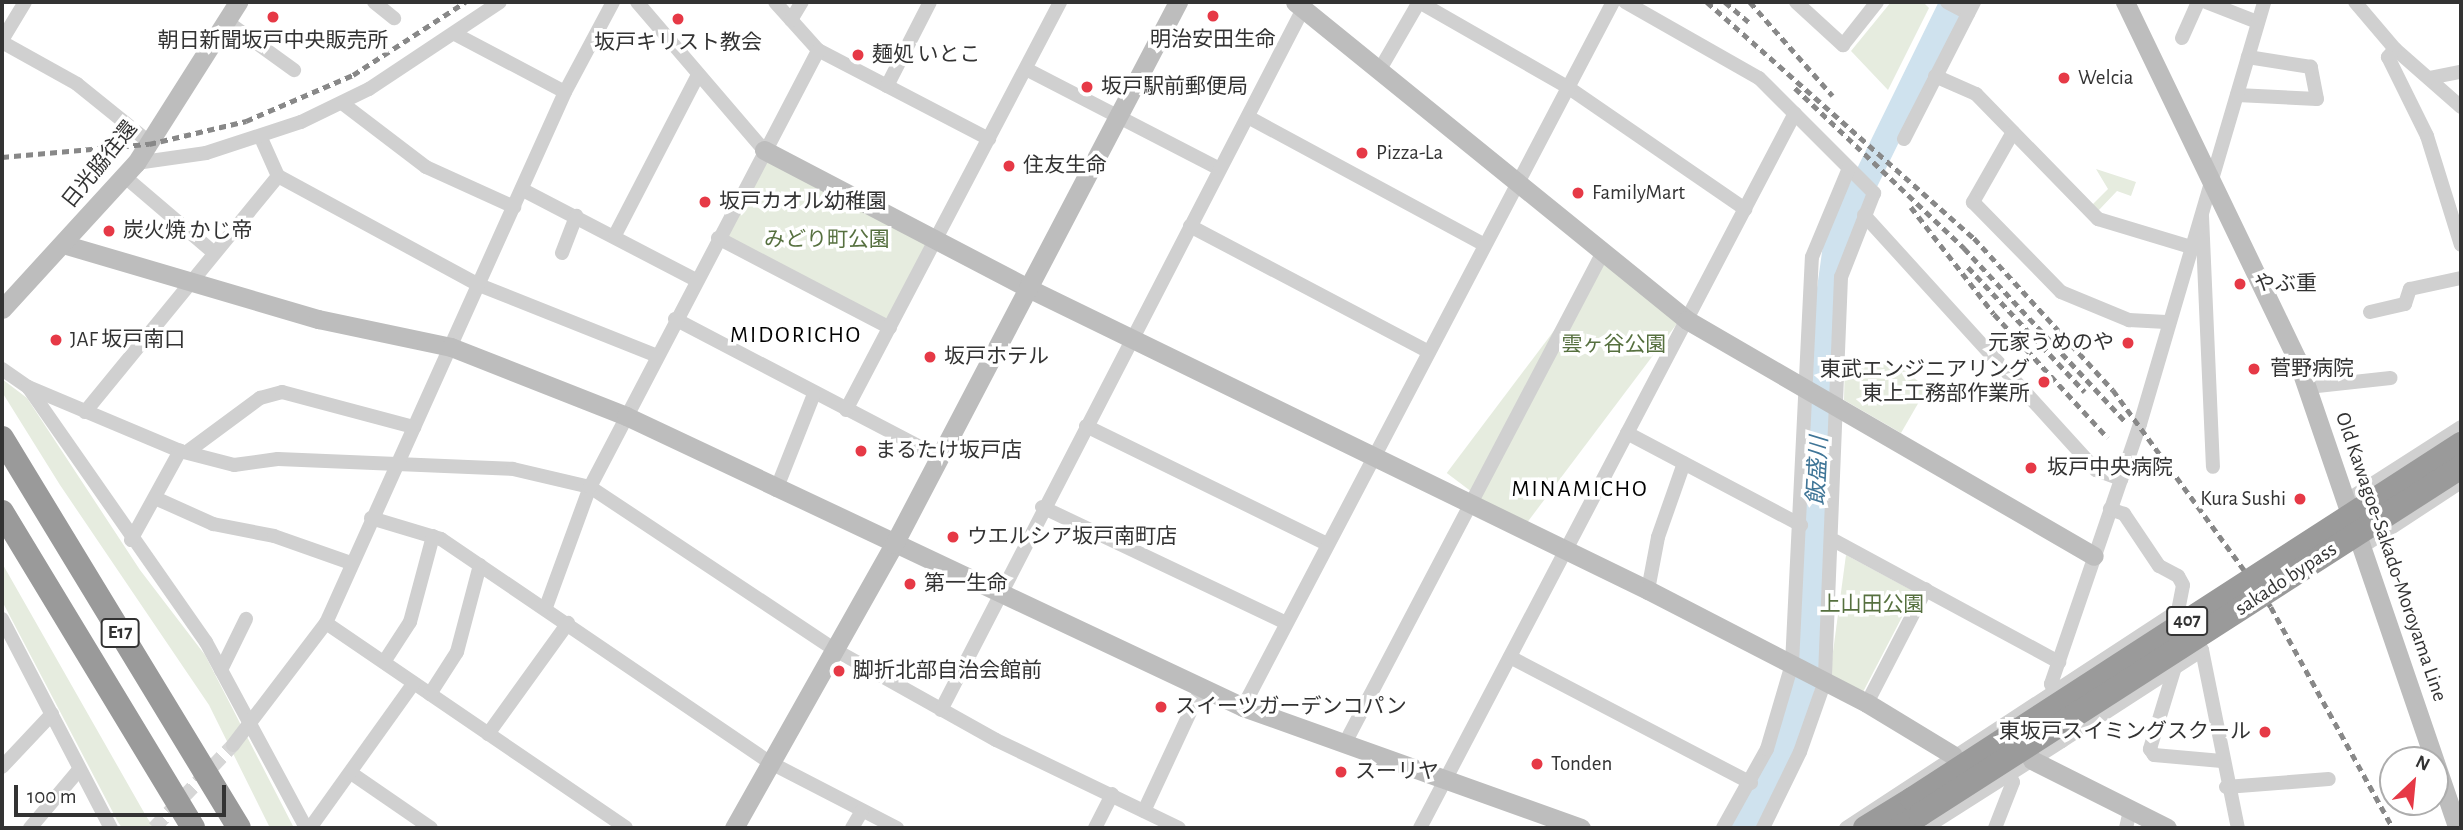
<!DOCTYPE html>
<meta charset="utf-8">
<style>
body{margin:0}
#map{position:relative;width:2463px;height:830px;overflow:hidden;background:#fff;font-family:"Alegreya Sans","Noto Sans JP",sans-serif}
div>[style]{position:absolute}
[style*='--x']{left:calc(var(--x)*1px);top:calc(var(--y)*1px);width:calc(var(--w)*1px);rotate:calc(var(--a)*1deg)}
.green>*{inset:0;background:#e6ecdf;transform-origin:0 0}
.river>*{height:26px;margin:-13px;padding:0 13px;transform-origin:13px;border-radius:13px;background:#cfe2ee}
.street-tunnel>*{height:14px;margin-top:-7px;transform-origin:0;background:repeating-linear-gradient(90deg,#d6d6d6 0 14px,transparent 0 21px)}
.street>*{height:14px;margin:-7px;padding:0 7px;transform-origin:7px;border-radius:7px;background:#d0d0d0}
.secondary>*{height:19px;margin:-9.5px;padding:0 9.5px;transform-origin:9.5px;border-radius:9.5px;background:#bdbdbd}
.highway>*{height:24px;margin:-12px;padding:0 12px;transform-origin:12px;border-radius:12px;background:#9a9a9a}
.rail>*{height:4.5px;margin-top:-2.25px;transform-origin:0;background:repeating-linear-gradient(90deg,#888 0 7px,transparent 0 12px)}
.highway-bridge>*{height:24px;margin:-12px;padding:0 12px;transform-origin:12px;border-radius:12px;background:#9a9a9a}
.dots>*{width:19px;height:19px;translate:-50% -50%;box-sizing:border-box;border:4px solid #fff;border-radius:50%}
span{translate:-50% -50%;white-space:nowrap;text-align:center;line-height:1.15;-webkit-text-stroke:7px #fff;paint-order:stroke}
.shield-label span{padding:2px 5px;background:#fff;border:2px solid;border-radius:5px;-webkit-text-stroke-width:0}
.shield-label{font-size:19px;color:#333;font-weight:700}
.poi-label{font-size:21px;color:#333}
.left{translate:0 -50%;text-align:left}
.right{translate:-100% -50%;text-align:right}
.street-label{font-size:21px;color:#333}
.park-label{font-size:21px;color:#56703f}
.neighbourhood-label{font-size:23px;color:#000;letter-spacing:2px}
.water-label{font-size:23px;color:#3f7597;font-style:italic}
.frame{position:absolute;inset:0;border:4px solid #333;pointer-events:none}
.north{position:absolute;left:2379px;top:746px;width:70px;height:70px;box-sizing:border-box;background:#fff;border:2px solid #adadad;border-radius:50%;rotate:26deg;font-size:19px;font-weight:700;line-height:28px;text-align:center;color:#333}
.north::after{content:'';display:block;margin:auto;width:24px;height:32px;background:#e63946;clip-path:polygon(50% 0,100% 100%,50% 72%,0 100%)}
.scale{position:absolute;left:14px;top:785px;width:212px;height:32px;box-sizing:border-box;border:4px solid #333;border-top:0;padding-left:9px;font-size:21px;line-height:24px;white-space:nowrap;color:#333;-webkit-text-stroke:5px #fff;paint-order:stroke}
</style>
<div id="map">
<div class="green">
<i style="clip-path:polygon(1891px 2px,1923px 2px,1929px 8px,1888px 90px,1851px 51px)"></i>
<i style="left:766px;top:160px;width:181px;height:87px;rotate:27deg"></i>
<i style="clip-path:polygon(2096px 169px,2136px 182px,2131px 196px,2117px 191px,2098px 211px,2092px 205px,2108px 189px)"></i>
<i style="left:1605px;top:263px;width:94px;height:263px;rotate:37deg"></i>
<i style="clip-path:polygon(1845px 361px,1896px 364px,1927px 388px,1901px 433px,1844px 400px)"></i>
<i style="clip-path:polygon(2px 379px,27px 398px,140px 570px,205px 655px,294px 828px,270px 828px,209px 705px,60px 485px,2px 392px)"></i>
<i style="clip-path:polygon(1846px 555px,1915px 592px,1863px 692px,1830px 674px)"></i>
<i style="clip-path:polygon(2px 563px,146px 816px,154px 828px,122px 828px,118px 822px,2px 601px)"></i>
</div>
<div class="river">
<i style="--x:1741;--y:828;--w:90;--a:-61.4"></i>
<i style="--x:1784;--y:749;--w:96;--a:-73.6"></i>
<i style="--x:1811;--y:657;--w:332;--a:-87.6"></i>
<i style="--x:1825;--y:325;--w:87;--a:-82.1"></i>
<i style="--x:1837;--y:239;--w:264;--a:-63.9"></i>
</div>
<div class="street-tunnel">
<i style="--x:154;--y:828;--w:115;--a:-46.4"></i>
</div>
<div class="street">
<i style="--x:374;--y:2;--w:26;--a:39"></i>
<i style="--x:637;--y:2;--w:195;--a:49.4"></i>
<i style="--x:775;--y:2;--w:64;--a:48.1"></i>
<i style="--x:818;--y:50;--w:193;--a:27.5"></i>
<i style="--x:1419;--y:2;--w:173;--a:29.8"></i>
<i style="--x:1569;--y:88;--w:214;--a:34.5"></i>
<i style="--x:1625;--y:2;--w:154;--a:29.6"></i>
<i style="--x:1759;--y:78;--w:163;--a:45"></i>
<i style="--x:1874;--y:193;--w:90;--a:111.4"></i>
<i style="--x:1841;--y:277;--w:404;--a:92.3"></i>
<i style="--x:1825;--y:681;--w:75;--a:109.4"></i>
<i style="--x:1800;--y:752;--w:85;--a:116"></i>
<i style="--x:1796;--y:2;--w:64;--a:42.5"></i>
<i style="--x:1843;--y:45;--w:55;--a:-51.7"></i>
<i style="--x:1947;--y:2;--w:24;--a:28"></i>
<i style="--x:2206;--y:2;--w:55;--a:21.4"></i>
<i style="--x:2355;--y:2;--w:62;--a:49.6"></i>
<i style="--x:2395;--y:49;--w:88;--a:41.3"></i>
<i style="--x:791;--y:20;--w:21;--a:-59"></i>
<i style="--x:226;--y:21;--w:84;--a:35.8"></i>
<i style="--x:455;--y:34;--w:124;--a:27.8"></i>
<i style="--x:2182;--y:38;--w:39;--a:-66"></i>
<i style="--x:2;--y:40;--w:44;--a:-58.8"></i>
<i style="--x:2;--y:42;--w:86;--a:29.2"></i>
<i style="--x:77;--y:84;--w:94;--a:38.9"></i>
<i style="--x:2395;--y:49;--w:11;--a:131"></i>
<i style="--x:2388;--y:57;--w:88;--a:63.7"></i>
<i style="--x:2427;--y:136;--w:114;--a:72.7"></i>
<i style="--x:1026;--y:69;--w:218;--a:27.3"></i>
<i style="--x:1379;--y:71;--w:80;--a:-59.9"></i>
<i style="--x:1935;--y:76;--w:45;--a:23.7"></i>
<i style="--x:1976;--y:94;--w:175;--a:45.7"></i>
<i style="--x:2098;--y:219;--w:97;--a:16.8"></i>
<i style="--x:2429;--y:78;--w:33;--a:-11"></i>
<i style="--x:887;--y:86;--w:94;--a:-62.9"></i>
<i style="--x:2237;--y:95;--w:80;--a:2.9"></i>
<i style="--x:2317;--y:99;--w:33;--a:-101"></i>
<i style="--x:2311;--y:67;--w:64;--a:-171"></i>
<i style="--x:342;--y:103;--w:106;--a:37.3"></i>
<i style="--x:426;--y:167;--w:97;--a:24.4"></i>
<i style="--x:1248;--y:117;--w:269;--a:28.4"></i>
<i style="--x:2013;--y:132;--w:81;--a:119.7"></i>
<i style="--x:1973;--y:202;--w:126;--a:45.6"></i>
<i style="--x:2061;--y:292;--w:74;--a:22.4"></i>
<i style="--x:2129;--y:320;--w:37;--a:3"></i>
<i style="--x:261;--y:138;--w:42;--a:65.9"></i>
<i style="--x:278;--y:176;--w:229;--a:28.5"></i>
<i style="--x:479;--y:285;--w:192;--a:21.7"></i>
<i style="--x:1904;--y:139;--w:154;--a:-62.9"></i>
<i style="--x:136;--y:163;--w:71;--a:-8.1"></i>
<i style="--x:206;--y:153;--w:100;--a:-18.1"></i>
<i style="--x:301;--y:122;--w:76;--a:-25.9"></i>
<i style="--x:369;--y:89;--w:157;--a:-33.6"></i>
<i style="--x:124;--y:176;--w:118;--a:40.5"></i>
<i style="--x:523;--y:190;--w:195;--a:27.5"></i>
<i style="--x:1864;--y:215;--w:345;--a:47.7"></i>
<i style="--x:2096;--y:470;--w:27;--a:20"></i>
<i style="--x:2202;--y:216;--w:251;--a:87.5"></i>
<i style="--x:1190;--y:226;--w:270;--a:27.8"></i>
<i style="--x:615;--y:235;--w:180;--a:-62.6"></i>
<i style="--x:718;--y:238;--w:194;--a:27.6"></i>
<i style="--x:562;--y:253;--w:40;--a:-69"></i>
<i style="--x:2370;--y:312;--w:36;--a:-13"></i>
<i style="--x:2405;--y:304;--w:16;--a:-72"></i>
<i style="--x:2410;--y:289;--w:52;--a:-12.2"></i>
<i style="--x:675;--y:319;--w:298;--a:27.6"></i>
<i style="--x:2;--y:369;--w:32;--a:35"></i>
<i style="--x:28;--y:387;--w:311;--a:55.1"></i>
<i style="--x:206;--y:642;--w:211;--a:61.7"></i>
<i style="--x:28;--y:387;--w:165;--a:22.8"></i>
<i style="--x:180;--y:451;--w:56;--a:14.5"></i>
<i style="--x:234;--y:465;--w:44;--a:-7.8"></i>
<i style="--x:278;--y:459;--w:235;--a:2.4"></i>
<i style="--x:513;--y:469;--w:79;--a:13.2"></i>
<i style="--x:590;--y:487;--w:296;--a:33.6"></i>
<i style="--x:837;--y:651;--w:182;--a:29.2"></i>
<i style="--x:996;--y:740;--w:203;--a:25.7"></i>
<i style="--x:2308;--y:387;--w:83;--a:-6.2"></i>
<i style="--x:846;--y:410;--w:461;--a:-62.3"></i>
<i style="--x:85;--y:412;--w:305;--a:-50.7"></i>
<i style="--x:1086;--y:426;--w:268;--a:26.1"></i>
<i style="--x:1627;--y:433;--w:197;--a:27.9"></i>
<i style="--x:187;--y:452;--w:91;--a:-36.5"></i>
<i style="--x:260;--y:398;--w:23;--a:-15"></i>
<i style="--x:282;--y:392;--w:137;--a:14.9"></i>
<i style="--x:776;--y:490;--w:103;--a:-68.4"></i>
<i style="--x:155;--y:498;--w:64;--a:24.1"></i>
<i style="--x:213;--y:524;--w:62;--a:11.1"></i>
<i style="--x:274;--y:536;--w:78;--a:19.4"></i>
<i style="--x:2349;--y:499;--w:133;--a:-32.7"></i>
<i style="--x:1042;--y:507;--w:270;--a:25.4"></i>
<i style="--x:371;--y:518;--w:73;--a:16.7"></i>
<i style="--x:441;--y:539;--w:399;--a:34.2"></i>
<i style="--x:771;--y:763;--w:142;--a:27.3"></i>
<i style="--x:131;--y:540;--w:102;--a:-61.2"></i>
<i style="--x:1835;--y:541;--w:255;--a:28.4"></i>
<i style="--x:2365;--y:545;--w:115;--a:-33.3"></i>
<i style="--x:1648;--y:590;--w:54;--a:-79.3"></i>
<i style="--x:1658;--y:537;--w:78;--a:-70.6"></i>
<i style="--x:546;--y:607;--w:128;--a:-69.9"></i>
<i style="--x:590;--y:487;--w:493;--a:-62.4"></i>
<i style="--x:2;--y:619;--w:236;--a:62.5"></i>
<i style="--x:326;--y:623;--w:363;--a:34.3"></i>
<i style="--x:2202;--y:650;--w:182;--a:78.6"></i>
<i style="--x:1510;--y:657;--w:272;--a:27.6"></i>
<i style="--x:384;--y:662;--w:48;--a:-57"></i>
<i style="--x:410;--y:622;--w:89;--a:-75"></i>
<i style="--x:2175;--y:667;--w:86;--a:107"></i>
<i style="--x:2150;--y:749;--w:7;--a:56"></i>
<i style="--x:2154;--y:755;--w:68;--a:5"></i>
<i style="--x:221;--y:670;--w:57;--a:-63.9"></i>
<i style="--x:2055;--y:692;--w:9;--a:-117"></i>
<i style="--x:2051;--y:684;--w:275;--a:-71.1"></i>
<i style="--x:2140;--y:424;--w:440;--a:-73.6"></i>
<i style="--x:430;--y:694;--w:50;--a:-57.3"></i>
<i style="--x:457;--y:652;--w:90;--a:-75.2"></i>
<i style="--x:1867;--y:703;--w:128;--a:-62.6"></i>
<i style="--x:1243;--y:707;--w:796;--a:-62.31"></i>
<i style="--x:941;--y:710;--w:789;--a:-62.69"></i>
<i style="--x:2053;--y:724;--w:19;--a:62"></i>
<i style="--x:2062;--y:741;--w:167;--a:-33"></i>
<i style="--x:2202;--y:650;--w:21;--a:-121"></i>
<i style="--x:488;--y:734;--w:137;--a:-54.2"></i>
<i style="--x:233;--y:745;--w:153;--a:-52.7"></i>
<i style="--x:326;--y:623;--w:582;--a:-65.77"></i>
<i style="--x:565;--y:92;--w:102;--a:-61.9"></i>
<i style="--x:1344;--y:745;--w:557;--a:-62.28"></i>
<i style="--x:2;--y:767;--w:73;--a:-46.7"></i>
<i style="--x:351;--y:773;--w:97;--a:34.5"></i>
<i style="--x:2226;--y:787;--w:103;--a:-4.4"></i>
<i style="--x:1144;--y:811;--w:135;--a:-65"></i>
<i style="--x:30;--y:828;--w:75;--a:-49.9"></i>
<i style="--x:310;--y:828;--w:178;--a:-54.4"></i>
<i style="--x:852;--y:828;--w:20;--a:-60"></i>
<i style="--x:1095;--y:828;--w:38;--a:-63"></i>
<i style="--x:1420;--y:828;--w:807;--a:-62.32"></i>
<i style="--x:1723;--y:828;--w:90;--a:-60.9"></i>
<i style="--x:1767;--y:749;--w:89;--a:-73.6"></i>
<i style="--x:1792;--y:664;--w:407;--a:-87.2"></i>
<i style="--x:1812;--y:257;--w:96;--a:-67.4"></i>
<i style="--x:1846;--y:828;--w:397;--a:-33.2"></i>
<i style="--x:2178;--y:611;--w:26;--a:-79"></i>
<i style="--x:2183;--y:585;--w:10;--a:-119"></i>
<i style="--x:2178;--y:576;--w:21;--a:-152"></i>
<i style="--x:2159;--y:566;--w:63;--a:-123.9"></i>
<i style="--x:2124;--y:514;--w:15;--a:-160"></i>
<i style="--x:1925;--y:828;--w:162;--a:-32.4"></i>
<i style="--x:1995;--y:828;--w:49;--a:-68.6"></i>
<i style="--x:2013;--y:782;--w:8;--a:-120"></i>
<i style="--x:2126;--y:828;--w:17;--a:-77"></i>
</div>
<div class="secondary">
<i style="--x:1295;--y:2;--w:505;--a:39.05"></i>
<i style="--x:1687;--y:320;--w:470;--a:30.1"></i>
<i style="--x:2125;--y:2;--w:396;--a:64.3"></i>
<i style="--x:2297;--y:359;--w:496;--a:71.1"></i>
<i style="--x:764;--y:150;--w:298;--a:27.6"></i>
<i style="--x:1028;--y:288;--w:690;--a:25.97"></i>
<i style="--x:1648;--y:590;--w:246;--a:27.3"></i>
<i style="--x:1867;--y:703;--w:100;--a:31.2"></i>
<i style="--x:63;--y:244;--w:266;--a:16.4"></i>
<i style="--x:318;--y:319;--w:136;--a:11.9"></i>
<i style="--x:451;--y:347;--w:188;--a:21.5"></i>
<i style="--x:626;--y:416;--w:682;--a:25.25"></i>
<i style="--x:1243;--y:707;--w:359;--a:19.7"></i>
<i style="--x:2;--y:309;--w:198;--a:-47.5"></i>
<i style="--x:136;--y:163;--w:191;--a:-57.6"></i>
<i style="--x:2032;--y:760;--w:151;--a:26.7"></i>
<i style="--x:734;--y:828;--w:326;--a:-60.6"></i>
<i style="--x:894;--y:544;--w:612;--a:-62.35"></i>
</div>
<div class="highway">
<i style="--x:2;--y:438;--w:456;--a:58.7"></i>
<i style="--x:2;--y:512;--w:369;--a:58.8"></i>
<i style="--x:1865;--y:828;--w:55;--a:-31.7"></i>
<i style="--x:1900;--y:828;--w:25;--a:-34"></i>
</div>
<div class="rail">
<i style="--x:1707;--y:2;--w:356;--a:41.5"></i>
<i style="--x:1974;--y:238;--w:206;--a:47.6"></i>
<i style="--x:2113;--y:390;--w:268;--a:53.9"></i>
<i style="--x:2271;--y:607;--w:252;--a:61.1"></i>
<i style="--x:1725;--y:2;--w:31;--a:40"></i>
<i style="--x:1750;--y:2;--w:125;--a:48.6"></i>
<i style="--x:1795;--y:88;--w:233;--a:43.4"></i>
<i style="--x:1964;--y:248;--w:236;--a:47.1"></i>
<i style="--x:2;--y:157;--w:148;--a:-5.1"></i>
<i style="--x:149;--y:144;--w:100;--a:-13.3"></i>
<i style="--x:246;--y:121;--w:116;--a:-23.3"></i>
<i style="--x:353;--y:75;--w:134;--a:-33.1"></i>
<i style="--x:1911;--y:207;--w:135;--a:52.2"></i>
<i style="--x:1994;--y:314;--w:168;--a:47.4"></i>
<i style="--x:1968;--y:267;--w:171;--a:46.9"></i>
</div>
<div class="highway-bridge">
<i style="--x:1912;--y:799;--w:654;--a:-32.89"></i>
<i style="--x:1921;--y:814;--w:642;--a:-32.72"></i>
</div>
<div class="dots">
<i style="left:1213px;top:16px;background:#e63946"></i>
<i style="left:273px;top:17px;background:#e63946"></i>
<i style="left:678px;top:19px;background:#e63946"></i>
<i style="left:858px;top:55px;background:#e63946"></i>
<i style="left:2064px;top:78px;background:#e63946"></i>
<i style="left:1087px;top:87px;background:#e63946"></i>
<i style="left:1362px;top:153px;background:#e63946"></i>
<i style="left:1009px;top:166px;background:#e63946"></i>
<i style="left:1578px;top:193px;background:#e63946"></i>
<i style="left:705px;top:202px;background:#e63946"></i>
<i style="left:109px;top:231px;background:#e63946"></i>
<i style="left:2240px;top:284px;background:#e63946"></i>
<i style="left:56px;top:340px;background:#e63946"></i>
<i style="left:2128px;top:343px;background:#e63946"></i>
<i style="left:930px;top:357px;background:#e63946"></i>
<i style="left:2254px;top:369px;background:#e63946"></i>
<i style="left:2044px;top:382px;background:#e63946"></i>
<i style="left:861px;top:451px;background:#e63946"></i>
<i style="left:2031px;top:468px;background:#e63946"></i>
<i style="left:2300px;top:499px;background:#e63946"></i>
<i style="left:953px;top:537px;background:#e63946"></i>
<i style="left:910px;top:584px;background:#e63946"></i>
<i style="left:839px;top:671px;background:#e63946"></i>
<i style="left:1161px;top:707px;background:#e63946"></i>
<i style="left:2265px;top:732px;background:#e63946"></i>
<i style="left:1537px;top:764px;background:#e63946"></i>
<i style="left:1341px;top:772px;background:#e63946"></i>
</div>
<div class="shield-label">
<span style="left:2187px;top:621px">407</span>
<span style="left:120px;top:633px">E17</span>
</div>
<div class="poi-label">
<span style="left:1213px;top:40px">明治安田生命</span>
<span style="left:273px;top:41px">朝日新聞坂戸中央販売所</span>
<span style="left:678px;top:43px">坂戸キリスト教会</span>
<span class="left" style="left:872px;top:55px">麺処 いとこ</span>
<span class="left" style="left:2078px;top:78px">Welcia</span>
<span class="left" style="left:1101px;top:87px">坂戸駅前郵便局</span>
<span class="left" style="left:1376px;top:153px">Pizza-La</span>
<span class="left" style="left:1023px;top:166px">住友生命</span>
<span class="left" style="left:1592px;top:193px">FamilyMart</span>
<span class="left" style="left:719px;top:202px">坂戸カオル幼稚園</span>
<span class="left" style="left:123px;top:231px">炭火焼 かじ帝</span>
<span class="left" style="left:2254px;top:284px">やぶ重</span>
<span class="left" style="left:70px;top:340px">JAF 坂戸南口</span>
<span class="right" style="left:2114px;top:343px">元家うめのや</span>
<span class="left" style="left:944px;top:357px">坂戸ホテル</span>
<span class="left" style="left:2270px;top:369px">菅野病院</span>
<span class="right" style="left:2030px;top:382px">東武エンジニアリング<br>東上工務部作業所</span>
<span class="left" style="left:875px;top:451px">まるたけ坂戸店</span>
<span class="left" style="left:2047px;top:468px">坂戸中央病院</span>
<span class="right" style="left:2286px;top:499px">Kura Sushi</span>
<span class="left" style="left:967px;top:537px">ウエルシア坂戸南町店</span>
<span class="left" style="left:924px;top:584px">第一生命</span>
<span class="left" style="left:853px;top:671px">脚折北部自治会館前</span>
<span class="left" style="left:1175px;top:707px">スイーツガーデンコパン</span>
<span class="right" style="left:2251px;top:732px">東坂戸スイミングスクール</span>
<span class="left" style="left:1551px;top:764px">Tonden</span>
<span class="left" style="left:1355px;top:772px">スーリヤ</span>
</div>
<div class="street-label">
<span style="left:100px;top:165px;rotate:-51deg">日光脇往還</span>
<span style="left:2391px;top:557px;rotate:71deg">Old Kawagoe-Sakado-Moroyama Line</span>
<span style="left:2286px;top:579px;rotate:-33deg">sakado bypass</span>
</div>
<div class="park-label">
<span style="left:827px;top:240px">みどり町公園</span>
<span style="left:1614px;top:345px">雲ヶ谷公園</span>
<span style="left:1872px;top:605px">上山田公園</span>
</div>
<div class="neighbourhood-label">
<span style="left:796px;top:336px">MIDORICHO</span>
<span style="left:1580px;top:490px">MINAMICHO</span>
</div>
<div class="water-label">
<span style="left:1819px;top:471px;rotate:-87deg">飯盛川</span>
</div>
<div class="frame"></div>
<div class="north">N</div>
<div class="scale">100 m</div>
</div>
